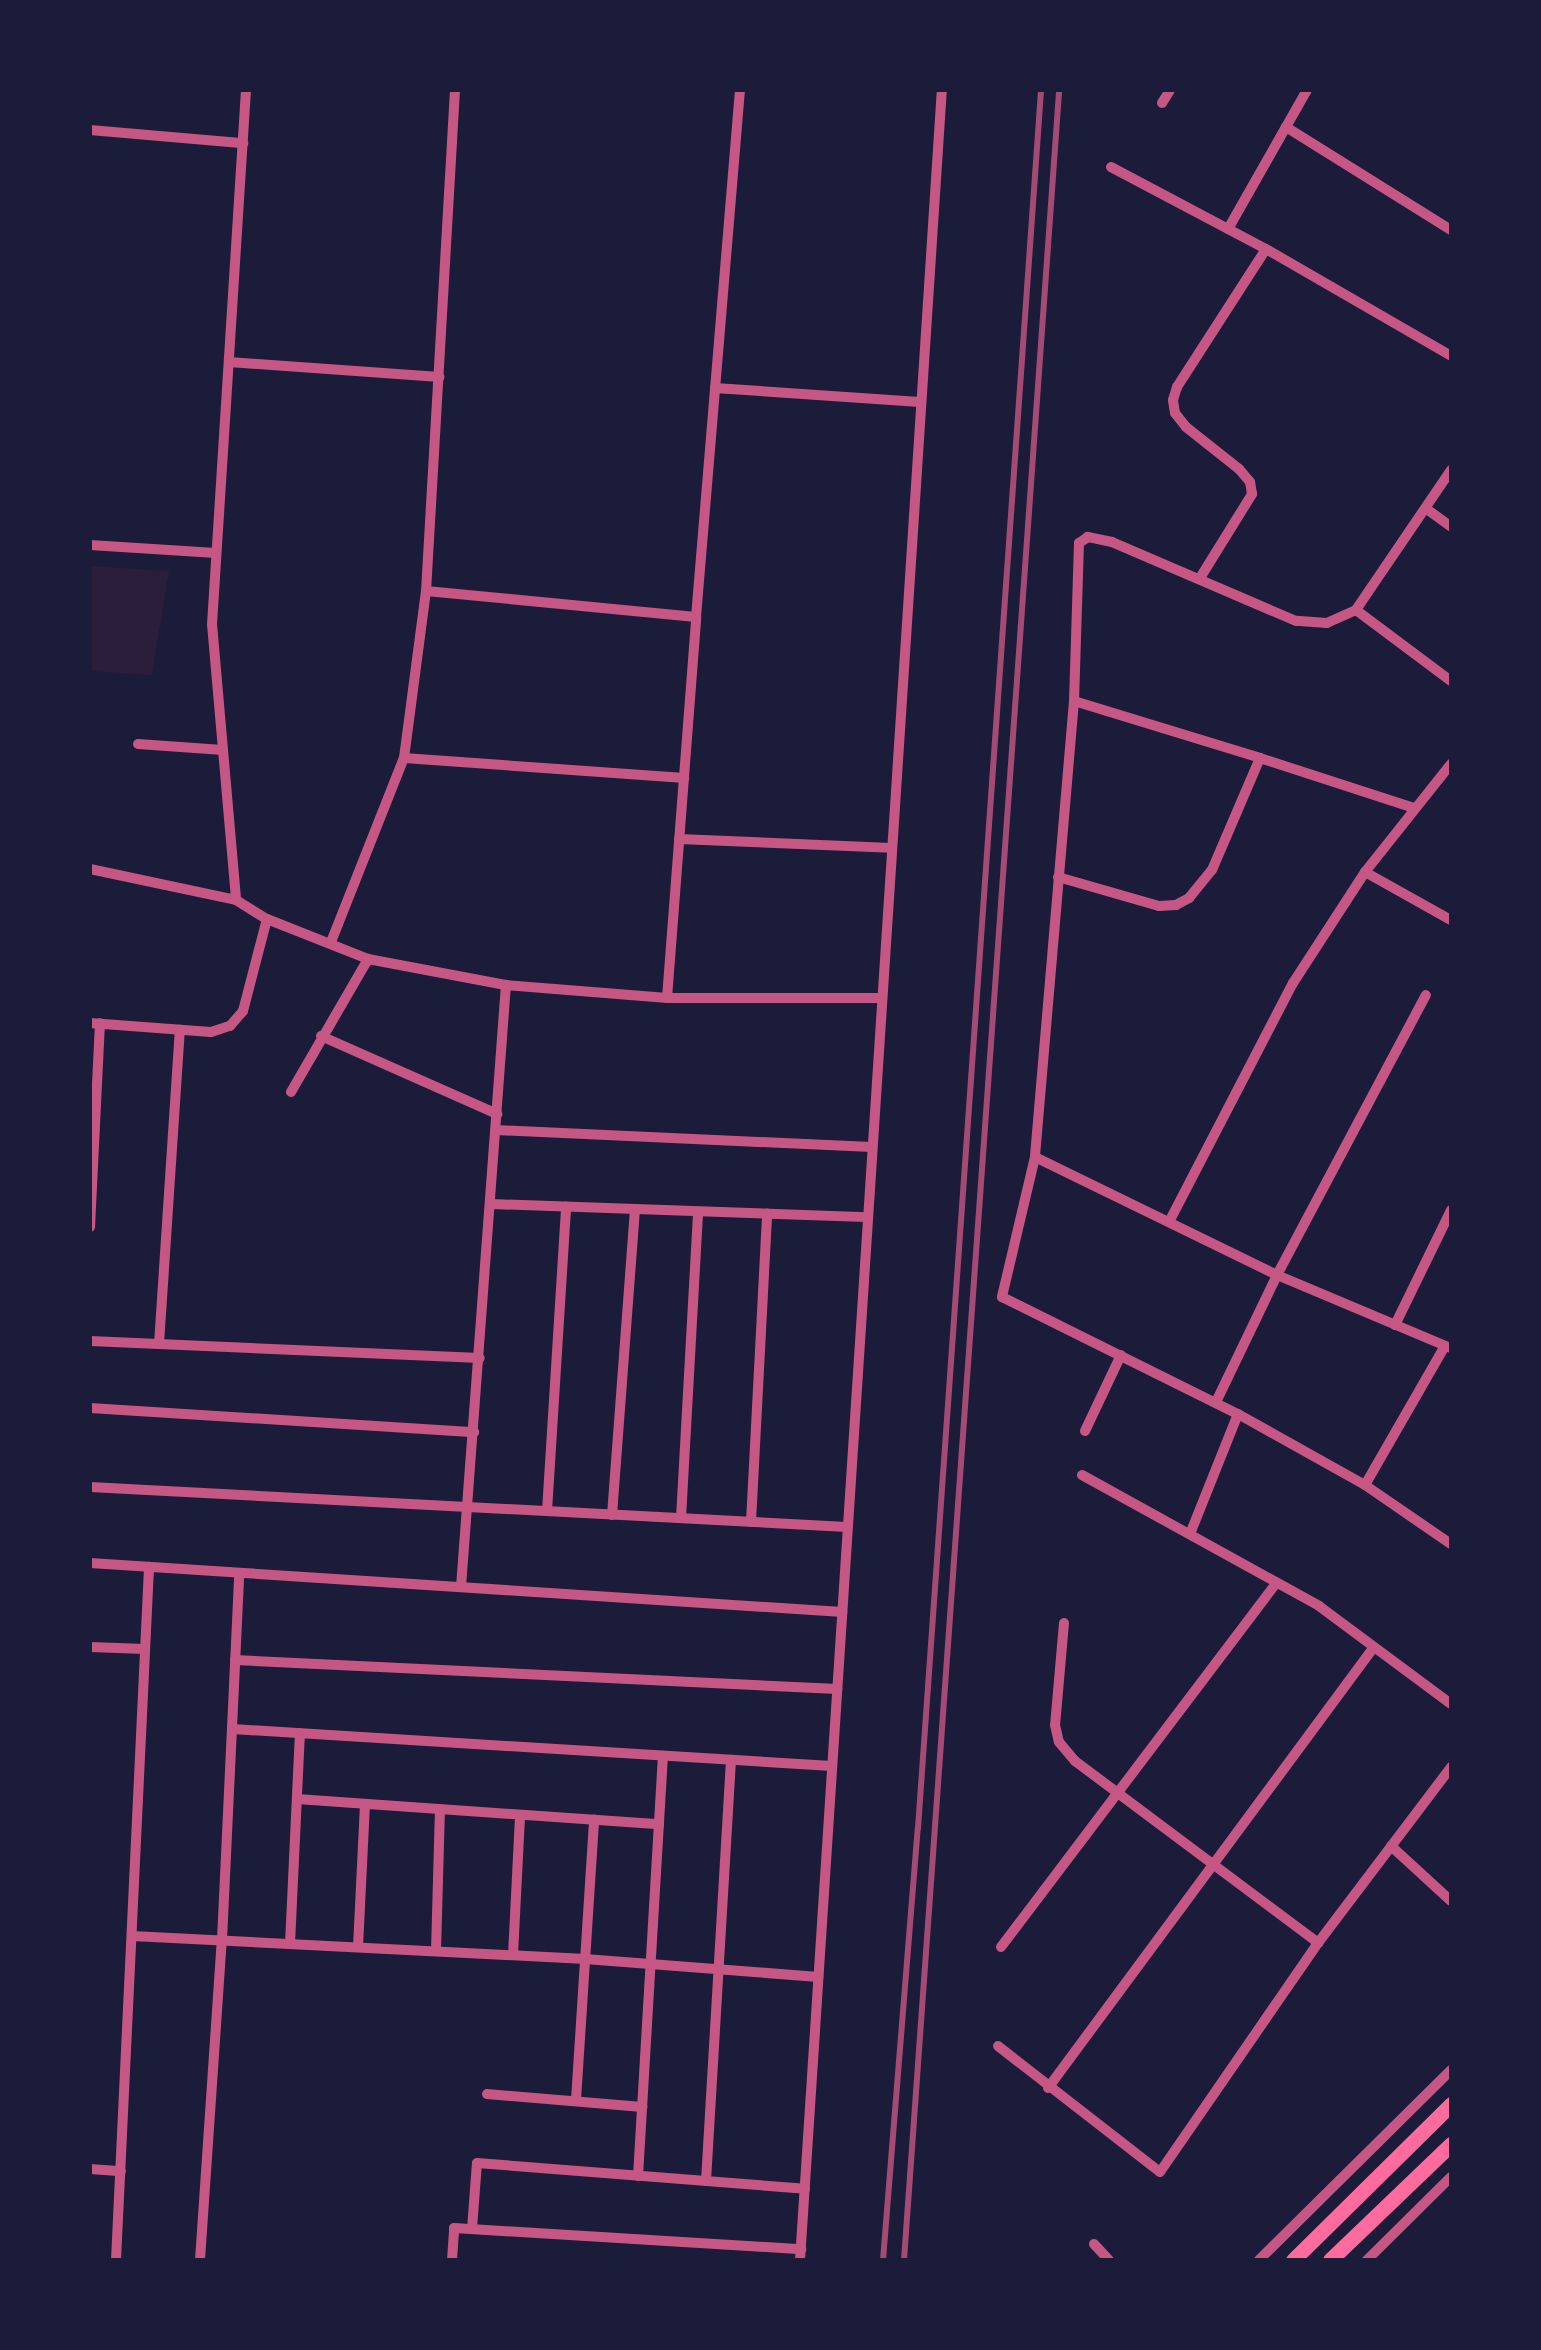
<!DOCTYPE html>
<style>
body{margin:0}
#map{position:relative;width:1541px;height:2350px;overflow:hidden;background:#1b1b3a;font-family:Mulish,sans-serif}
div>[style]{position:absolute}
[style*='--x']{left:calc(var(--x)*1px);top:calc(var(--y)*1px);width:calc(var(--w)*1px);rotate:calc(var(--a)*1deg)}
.green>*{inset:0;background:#2a1e3b}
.minor>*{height:10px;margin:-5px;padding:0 5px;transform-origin:5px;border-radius:5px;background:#c65784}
.primary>*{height:15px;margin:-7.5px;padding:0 7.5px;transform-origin:7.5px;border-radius:7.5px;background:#ff6b9d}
.rail>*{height:6px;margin:-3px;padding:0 3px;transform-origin:3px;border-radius:3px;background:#a44b75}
span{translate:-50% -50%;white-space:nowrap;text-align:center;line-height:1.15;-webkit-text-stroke:10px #1b1b3a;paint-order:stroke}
.frame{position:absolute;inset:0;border:92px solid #1b1b3a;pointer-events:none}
</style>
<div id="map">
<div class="green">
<i style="clip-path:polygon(90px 566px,169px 571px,152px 675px,90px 671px)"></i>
</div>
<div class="minor">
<i style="--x:246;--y:90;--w:535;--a:93.64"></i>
<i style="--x:212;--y:624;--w:277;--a:85"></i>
<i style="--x:236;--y:900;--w:36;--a:32"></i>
<i style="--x:267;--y:919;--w:109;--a:21.6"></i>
<i style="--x:368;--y:959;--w:140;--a:10.7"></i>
<i style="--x:506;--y:985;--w:162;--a:4.6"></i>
<i style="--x:667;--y:998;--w:214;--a:0"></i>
<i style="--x:455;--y:90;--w:502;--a:93.31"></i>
<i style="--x:426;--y:591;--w:271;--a:5.5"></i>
<i style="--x:696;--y:617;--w:529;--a:-85.23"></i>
<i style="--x:1307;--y:90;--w:43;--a:119.6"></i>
<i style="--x:1286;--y:127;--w:195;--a:32"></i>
<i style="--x:1162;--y:103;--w:15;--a:-58"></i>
<i style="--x:90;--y:130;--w:154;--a:4.9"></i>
<i style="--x:1111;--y:167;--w:175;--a:27.9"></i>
<i style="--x:1266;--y:249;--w:214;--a:30"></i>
<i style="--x:1228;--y:229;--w:117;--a:-60.4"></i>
<i style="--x:229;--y:362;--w:211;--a:4.1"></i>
<i style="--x:715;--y:388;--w:205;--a:3.9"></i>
<i style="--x:1451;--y:470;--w:169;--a:124.2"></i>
<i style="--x:1356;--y:610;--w:32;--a:156"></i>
<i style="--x:1327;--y:623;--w:31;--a:-176"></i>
<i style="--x:1296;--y:621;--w:200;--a:-156.8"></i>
<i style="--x:1112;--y:542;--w:25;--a:-168"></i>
<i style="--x:1088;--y:537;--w:11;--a:146"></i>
<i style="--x:1079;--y:543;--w:158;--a:91.8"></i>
<i style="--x:1074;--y:701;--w:458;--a:94.9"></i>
<i style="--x:1035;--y:1157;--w:144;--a:103.3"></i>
<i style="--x:1002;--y:1297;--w:263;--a:26.4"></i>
<i style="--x:1238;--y:1414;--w:145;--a:29.2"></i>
<i style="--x:1365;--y:1485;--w:104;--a:34.5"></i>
<i style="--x:1428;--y:510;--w:29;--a:36"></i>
<i style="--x:90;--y:545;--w:126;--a:3.6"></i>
<i style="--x:1200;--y:578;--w:99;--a:-58.2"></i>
<i style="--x:1252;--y:494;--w:12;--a:-99"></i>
<i style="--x:1250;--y:482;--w:17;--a:-130"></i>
<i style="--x:1239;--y:469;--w:68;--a:-141.6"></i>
<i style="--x:1186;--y:427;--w:18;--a:-128"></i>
<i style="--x:1175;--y:413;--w:13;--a:-99"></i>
<i style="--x:1173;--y:400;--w:14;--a:-73"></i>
<i style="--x:1177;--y:387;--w:164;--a:-57.2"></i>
<i style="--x:1356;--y:610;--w:119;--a:36.8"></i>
<i style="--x:1074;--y:701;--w:195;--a:17"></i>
<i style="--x:138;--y:744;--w:85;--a:4"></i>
<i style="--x:404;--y:758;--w:281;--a:4.1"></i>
<i style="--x:679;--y:839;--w:212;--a:2.4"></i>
<i style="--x:90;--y:869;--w:149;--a:12"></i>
<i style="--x:1365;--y:872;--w:98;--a:29.2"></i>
<i style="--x:1058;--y:877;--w:105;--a:16"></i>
<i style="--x:1159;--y:906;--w:17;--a:-3"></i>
<i style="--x:1176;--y:905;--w:15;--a:-28"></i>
<i style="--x:1189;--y:898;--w:36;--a:-51"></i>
<i style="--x:1212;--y:870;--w:122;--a:-66.8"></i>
<i style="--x:1260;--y:758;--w:162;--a:18"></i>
<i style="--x:331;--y:942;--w:198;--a:-68.4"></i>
<i style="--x:404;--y:758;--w:168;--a:-82.5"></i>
<i style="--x:667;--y:998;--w:382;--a:-85.6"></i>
<i style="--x:90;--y:1023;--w:121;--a:4.3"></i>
<i style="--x:211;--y:1032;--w:20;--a:-18"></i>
<i style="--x:230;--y:1026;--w:20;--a:-49"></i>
<i style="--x:243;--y:1011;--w:95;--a:-75.4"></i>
<i style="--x:321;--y:1036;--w:193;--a:23.9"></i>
<i style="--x:291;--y:1092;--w:154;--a:-59.9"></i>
<i style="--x:496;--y:1130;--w:376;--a:2.6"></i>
<i style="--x:1035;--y:1157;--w:269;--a:26"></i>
<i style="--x:1277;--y:1275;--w:189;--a:22.8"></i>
<i style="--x:491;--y:1204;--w:376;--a:2"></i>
<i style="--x:1169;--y:1222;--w:269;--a:-62.6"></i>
<i style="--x:1293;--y:983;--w:132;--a:-57"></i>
<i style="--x:1365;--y:872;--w:138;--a:-51.5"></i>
<i style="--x:90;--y:1227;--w:204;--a:-87.2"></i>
<i style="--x:1395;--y:1325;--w:128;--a:-64"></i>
<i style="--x:90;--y:1341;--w:390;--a:2.5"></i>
<i style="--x:159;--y:1344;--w:315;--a:-86.2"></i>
<i style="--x:1216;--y:1402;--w:141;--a:-64.3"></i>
<i style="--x:1277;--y:1275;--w:317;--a:-62"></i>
<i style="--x:90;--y:1408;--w:385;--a:3.6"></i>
<i style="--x:1085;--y:1431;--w:84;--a:-64.7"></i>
<i style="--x:1082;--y:1475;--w:271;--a:28.9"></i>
<i style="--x:1319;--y:1606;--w:164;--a:36.6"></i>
<i style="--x:1365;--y:1485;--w:160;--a:-60.1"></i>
<i style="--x:90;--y:1487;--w:758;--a:3.02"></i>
<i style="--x:547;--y:1511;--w:305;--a:-86.4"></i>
<i style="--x:612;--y:1515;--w:307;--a:-85.7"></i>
<i style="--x:681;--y:1518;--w:307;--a:-86.8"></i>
<i style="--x:751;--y:1522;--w:309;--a:-87"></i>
<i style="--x:1190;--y:1534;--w:129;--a:-68.2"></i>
<i style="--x:90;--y:1563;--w:754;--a:3.73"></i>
<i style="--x:461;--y:1587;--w:604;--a:-85.73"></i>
<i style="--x:1064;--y:1623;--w:102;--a:95"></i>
<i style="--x:1055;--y:1725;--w:17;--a:77"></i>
<i style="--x:1059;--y:1742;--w:25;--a:50"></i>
<i style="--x:1075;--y:1761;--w:304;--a:36.8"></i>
<i style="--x:90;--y:1647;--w:55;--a:2.1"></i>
<i style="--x:235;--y:1660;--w:603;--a:2.76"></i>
<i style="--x:232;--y:1729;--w:601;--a:3.53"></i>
<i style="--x:297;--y:1799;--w:363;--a:4"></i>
<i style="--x:1391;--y:1846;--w:81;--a:42.5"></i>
<i style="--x:132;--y:1936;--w:454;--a:2.9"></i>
<i style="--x:585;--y:1959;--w:234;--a:4.4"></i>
<i style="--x:290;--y:1944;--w:211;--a:-87.3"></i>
<i style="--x:358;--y:1947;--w:143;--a:-87.2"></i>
<i style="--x:1001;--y:1947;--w:456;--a:-52.9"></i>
<i style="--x:436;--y:1951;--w:142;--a:-88.4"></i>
<i style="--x:513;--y:1955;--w:140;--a:-87.1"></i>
<i style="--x:998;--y:2046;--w:205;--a:37.9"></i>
<i style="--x:1160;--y:2172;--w:278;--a:-55.4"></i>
<i style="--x:1318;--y:1943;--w:221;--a:-52.9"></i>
<i style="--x:1048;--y:2088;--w:548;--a:-53.53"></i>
<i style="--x:487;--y:2094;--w:156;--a:4.8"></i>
<i style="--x:576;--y:2100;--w:281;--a:-86.3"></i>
<i style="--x:90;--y:2169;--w:31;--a:4"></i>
<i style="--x:638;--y:2176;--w:421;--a:-86.6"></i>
<i style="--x:706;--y:2181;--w:422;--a:-86.6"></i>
<i style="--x:472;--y:2229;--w:66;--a:-85.7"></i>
<i style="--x:477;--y:2163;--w:329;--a:4.5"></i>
<i style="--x:1094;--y:2244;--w:22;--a:47"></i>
<i style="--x:116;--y:2260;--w:694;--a:-87.27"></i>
<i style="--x:200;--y:2260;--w:321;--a:-86.1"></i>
<i style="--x:222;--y:1940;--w:367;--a:-87.3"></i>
<i style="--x:452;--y:2260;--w:32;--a:-86"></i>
<i style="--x:454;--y:2228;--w:348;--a:3.5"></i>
<i style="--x:800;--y:2260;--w:2175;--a:-86.26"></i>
<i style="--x:1259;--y:2260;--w:270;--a:-44.7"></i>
<i style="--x:1367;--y:2260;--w:118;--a:-44.7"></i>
</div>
<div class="primary">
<i style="--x:1293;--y:2260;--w:222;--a:-44.6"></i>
<i style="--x:1330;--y:2260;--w:168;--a:-43.8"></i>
</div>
<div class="rail">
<i style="--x:883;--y:2260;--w:433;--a:-85.4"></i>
<i style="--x:918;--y:1828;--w:1742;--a:-85.95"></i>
<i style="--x:904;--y:2260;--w:2176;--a:-85.91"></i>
</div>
<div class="frame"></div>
</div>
